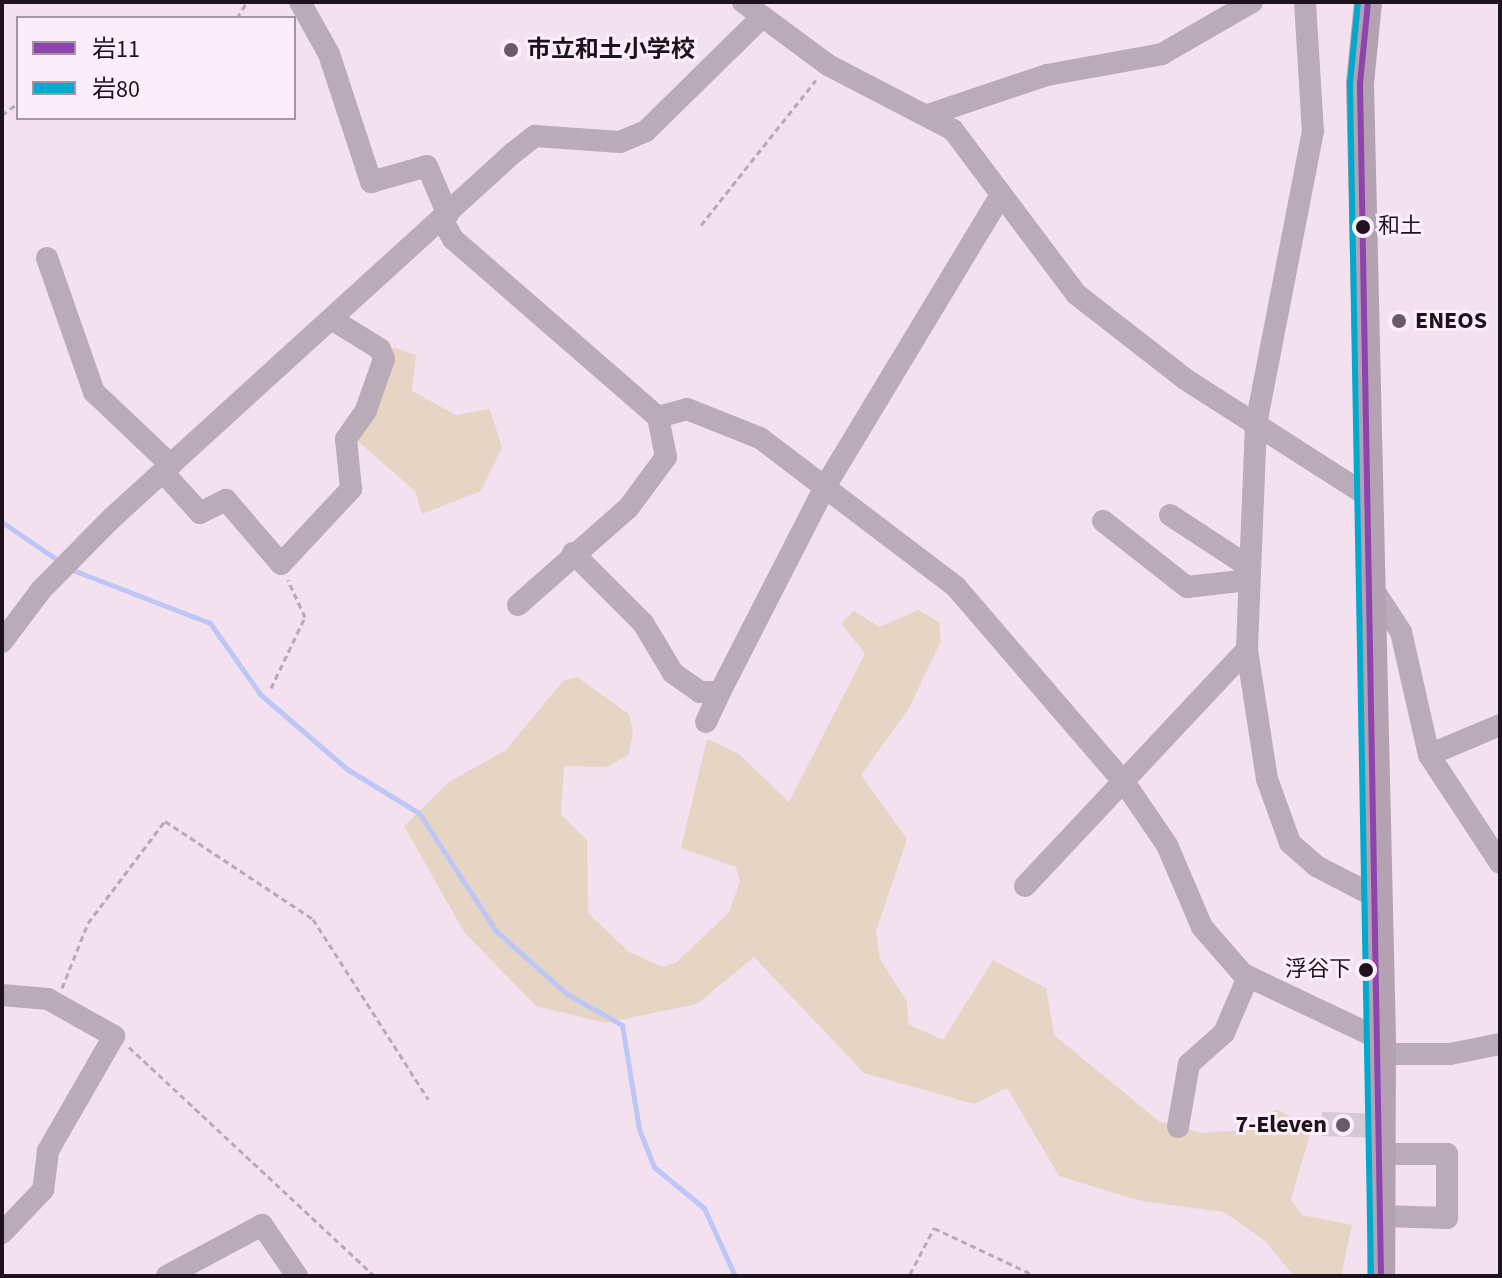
<!DOCTYPE html>
<meta charset="utf-8">
<style>
body{margin:0}
#map{position:relative;width:1502px;height:1278px;overflow:hidden;background:#f3e1f0;font-family:"Source Sans 3","Noto Sans JP",sans-serif}
div>[style]{position:absolute}
[style*='--x']{left:calc(var(--x)*1px);top:calc(var(--y)*1px);width:calc(var(--w)*1px);rotate:calc(var(--a)*1deg)}
.green>*{inset:0;background:#e6d5c5}
.stream>*{height:5px;margin:-2.5px;padding:0 2.5px;transform-origin:2.5px;border-radius:2.5px;background:#bec6f5}
.building>*{inset:0;background:#d5c9d7;transform-origin:0 0}
.path>*{height:3px;margin-top:-1.5px;transform-origin:0;background:repeating-linear-gradient(90deg,#b7aab4 0 6px,transparent 0 10px)}
.minor>*{height:22px;margin:-11px;padding:0 11px;transform-origin:11px;border-radius:11px;background:#baabb8}
.major>*{height:28px;margin:-14px;padding:0 14px;transform-origin:14px;border-radius:14px;background:#b4a2b2}
.bus-1>*{height:6px;margin:-3px;padding:0 3px;transform-origin:3px;border-radius:3px;background:#8e44ad}
.bus-2>*{height:6px;margin:-3px;padding:0 3px;transform-origin:3px;border-radius:3px;background:#00a9ce}
.dots>*{width:22px;height:22px;translate:-50% -50%;box-sizing:border-box;border:4px solid #fceef9;border-radius:50%}
span{translate:-50% -50%;white-space:nowrap;text-align:center;line-height:1.15;-webkit-text-stroke:6px #fceef9;paint-order:stroke}
.bus-label{font-size:22px;color:#1e121c}
.left{translate:0 -50%;text-align:left}
.right{translate:-100% -50%;text-align:right}
.poi-label{font-size:24px;color:#1e121c;font-weight:700}
.frame{position:absolute;inset:0;border:4px solid #1e121c;pointer-events:none}
.legend{position:absolute;left:16px;top:16px;width:280px;height:104px;box-sizing:border-box;background:#fceef9;border:2px solid #a396a1;margin:0;padding:10px 14px;list-style:none;font-size:24px;color:#1e121c}
.legend li{display:flex;align-items:center;gap:16px;height:40px}
.legend b{width:40px;border:2px solid #a396a1}
</style>
<div id="map">
<div class="green">
<i style="clip-path:polygon(393px 347px,416px 355px,412px 391px,456px 415px,490px 409px,502px 448px,481px 491px,422px 514px,415px 491px,354px 438px)"></i>
<i style="clip-path:polygon(918px 610px,939px 622px,941px 641px,909px 708px,861px 775px,907px 839px,876px 931px,880px 959px,907px 1002px,908px 1024px,943px 1040px,993px 960px,1046px 988px,1054px 1035px,1160px 1122px,1202px 1133px,1254px 1129px,1276px 1109px,1312px 1128px,1291px 1199px,1302px 1215px,1352px 1225px,1341px 1276px,1294px 1276px,1265px 1241px,1224px 1212px,1141px 1201px,1059px 1176px,1007px 1088px,974px 1104px,864px 1073px,754px 957px,697px 1004px,605px 1023px,536px 1006px,464px 932px,404px 826px,449px 782px,506px 750px,563px 681px,577px 677px,629px 714px,633px 732px,629px 754px,608px 767px,564px 766px,561px 814px,587px 840px,588px 913px,629px 952px,663px 967px,677px 962px,729px 912px,740px 882px,736px 867px,681px 848px,707px 739px,739px 754px,789px 802px,865px 654px,841px 623px,854px 611px,880px 627px)"></i>
</div>
<div class="stream">
<i style="--x:2;--y:522;--w:69;--a:34.4"></i>
<i style="--x:70;--y:569;--w:150;--a:21.1"></i>
<i style="--x:210;--y:623;--w:87;--a:54.8"></i>
<i style="--x:260;--y:694;--w:115;--a:40.8"></i>
<i style="--x:347;--y:769;--w:84;--a:31.4"></i>
<i style="--x:419;--y:813;--w:141;--a:56.9"></i>
<i style="--x:496;--y:931;--w:95;--a:41.6"></i>
<i style="--x:567;--y:994;--w:63;--a:29.4"></i>
<i style="--x:622;--y:1025;--w:105;--a:80.7"></i>
<i style="--x:639;--y:1129;--w:41;--a:68.5"></i>
<i style="--x:654;--y:1167;--w:65;--a:39.4"></i>
<i style="--x:704;--y:1208;--w:75;--a:65.5"></i>
</div>
<div class="building">
<i style="left:1322px;top:1112px;width:46px;height:24px;rotate:2deg"></i>
</div>
<div class="path">
<i style="--x:237;--y:18;--w:19;--a:-58"></i>
<i style="--x:2;--y:115;--w:20;--a:-37"></i>
<i style="--x:701;--y:225;--w:185;--a:-51.6"></i>
<i style="--x:271;--y:688;--w:79;--a:-64.4"></i>
<i style="--x:305;--y:617;--w:41;--a:-114.7"></i>
<i style="--x:62;--y:988;--w:70;--a:-68.2"></i>
<i style="--x:88;--y:923;--w:128;--a:-53"></i>
<i style="--x:165;--y:821;--w:178;--a:33.5"></i>
<i style="--x:313;--y:919;--w:214;--a:57.4"></i>
<i style="--x:129;--y:1047;--w:336;--a:43"></i>
<i style="--x:910;--y:1274;--w:52;--a:-62.4"></i>
<i style="--x:934;--y:1228;--w:113;--a:25.2"></i>
</div>
<div class="minor">
<i style="--x:300;--y:2;--w:60;--a:60.9"></i>
<i style="--x:329;--y:54;--w:135;--a:71.8"></i>
<i style="--x:371;--y:182;--w:58;--a:-15.9"></i>
<i style="--x:427;--y:166;--w:53;--a:66.8"></i>
<i style="--x:743;--y:2;--w:106;--a:36.5"></i>
<i style="--x:828;--y:65;--w:141;--a:27.5"></i>
<i style="--x:953;--y:130;--w:205;--a:53.1"></i>
<i style="--x:1076;--y:294;--w:138;--a:37.9"></i>
<i style="--x:1185;--y:379;--w:217;--a:32.6"></i>
<i style="--x:1305;--y:2;--w:129;--a:86.5"></i>
<i style="--x:1313;--y:131;--w:298;--a:101"></i>
<i style="--x:1256;--y:424;--w:226;--a:92.3"></i>
<i style="--x:1247;--y:650;--w:131;--a:81.2"></i>
<i style="--x:1267;--y:779;--w:68;--a:70.2"></i>
<i style="--x:1290;--y:843;--w:35;--a:41"></i>
<i style="--x:1316;--y:866;--w:70;--a:27.3"></i>
<i style="--x:928;--y:115;--w:126;--a:-18.6"></i>
<i style="--x:1047;--y:75;--w:117;--a:-10.3"></i>
<i style="--x:1162;--y:54;--w:104;--a:-30"></i>
<i style="--x:443;--y:221;--w:21;--a:61"></i>
<i style="--x:453;--y:239;--w:271;--a:41"></i>
<i style="--x:658;--y:417;--w:30;--a:-15"></i>
<i style="--x:687;--y:409;--w:79;--a:21.7"></i>
<i style="--x:760;--y:438;--w:246;--a:37.2"></i>
<i style="--x:956;--y:587;--w:257;--a:49.3"></i>
<i style="--x:1124;--y:782;--w:76;--a:55.7"></i>
<i style="--x:1167;--y:845;--w:89;--a:66.9"></i>
<i style="--x:1202;--y:927;--w:62;--a:48.9"></i>
<i style="--x:1243;--y:974;--w:154;--a:25.4"></i>
<i style="--x:47;--y:258;--w:142;--a:70.7"></i>
<i style="--x:94;--y:392;--w:106;--a:43.5"></i>
<i style="--x:163;--y:472;--w:55;--a:47.9"></i>
<i style="--x:200;--y:513;--w:29;--a:-27"></i>
<i style="--x:226;--y:500;--w:84;--a:49.3"></i>
<i style="--x:281;--y:564;--w:103;--a:-47"></i>
<i style="--x:351;--y:489;--w:50;--a:-95.7"></i>
<i style="--x:346;--y:439;--w:35;--a:-55"></i>
<i style="--x:366;--y:410;--w:54;--a:-70.6"></i>
<i style="--x:384;--y:359;--w:11;--a:-112"></i>
<i style="--x:380;--y:349;--w:55;--a:-148.3"></i>
<i style="--x:1170;--y:515;--w:93;--a:33.2"></i>
<i style="--x:1103;--y:521;--w:107;--a:38.2"></i>
<i style="--x:1187;--y:587;--w:61;--a:-6.5"></i>
<i style="--x:573;--y:553;--w:99;--a:45"></i>
<i style="--x:643;--y:623;--w:58;--a:59"></i>
<i style="--x:673;--y:673;--w:33;--a:35"></i>
<i style="--x:700;--y:692;--w:20;--a:0"></i>
<i style="--x:720;--y:692;--w:233;--a:-62.9"></i>
<i style="--x:826;--y:485;--w:339;--a:-58.9"></i>
<i style="--x:1371;--y:586;--w:55;--a:56.9"></i>
<i style="--x:1401;--y:632;--w:126;--a:77.2"></i>
<i style="--x:1429;--y:755;--w:129;--a:56.7"></i>
<i style="--x:518;--y:605;--w:148;--a:-41.4"></i>
<i style="--x:629;--y:507;--w:62;--a:-53.5"></i>
<i style="--x:666;--y:457;--w:41;--a:-101.3"></i>
<i style="--x:2;--y:642;--w:65;--a:-53.1"></i>
<i style="--x:41;--y:590;--w:101;--a:-45.4"></i>
<i style="--x:112;--y:518;--w:542;--a:-42.31"></i>
<i style="--x:513;--y:153;--w:28;--a:-38"></i>
<i style="--x:535;--y:136;--w:85;--a:4"></i>
<i style="--x:620;--y:142;--w:28;--a:-23"></i>
<i style="--x:646;--y:131;--w:161;--a:-44.5"></i>
<i style="--x:706;--y:722;--w:33;--a:-65"></i>
<i style="--x:1429;--y:755;--w:77;--a:-22.9"></i>
<i style="--x:1025;--y:886;--w:324;--a:-46.8"></i>
<i style="--x:2;--y:995;--w:46;--a:5"></i>
<i style="--x:48;--y:999;--w:76;--a:29.3"></i>
<i style="--x:114;--y:1036;--w:133;--a:119.9"></i>
<i style="--x:48;--y:1151;--w:39;--a:97"></i>
<i style="--x:43;--y:1190;--w:59;--a:133.6"></i>
<i style="--x:1382;--y:1054;--w:68;--a:0"></i>
<i style="--x:1450;--y:1054;--w:51;--a:-11.3"></i>
<i style="--x:1178;--y:1127;--w:64;--a:-80.1"></i>
<i style="--x:1189;--y:1064;--w:47;--a:-41.5"></i>
<i style="--x:1224;--y:1033;--w:61;--a:-66.8"></i>
<i style="--x:1381;--y:1216;--w:66;--a:1.7"></i>
<i style="--x:1447;--y:1218;--w:64;--a:-90"></i>
<i style="--x:1447;--y:1154;--w:65;--a:180"></i>
<i style="--x:167;--y:1276;--w:108;--a:-28.2"></i>
<i style="--x:262;--y:1225;--w:62;--a:55.5"></i>
</div>
<div class="major">
<i style="--x:1368;--y:2;--w:82;--a:95.6"></i>
<i style="--x:1360;--y:84;--w:956;--a:88.68"></i>
<i style="--x:1382;--y:1040;--w:236;--a:90.2"></i>
</div>
<div class="bus-1">
<i style="--x:1368;--y:2;--w:82;--a:95.6"></i>
<i style="--x:1360;--y:84;--w:1192;--a:88.99"></i>
</div>
<div class="bus-2">
<i style="--x:1358;--y:2;--w:82;--a:95.6"></i>
<i style="--x:1350;--y:84;--w:1192;--a:88.99"></i>
</div>
<div class="dots">
<i style="left:511px;top:50px;background:#695a66"></i>
<i style="left:1363px;top:227px;background:#1e121c"></i>
<i style="left:1399px;top:321px;background:#695a66"></i>
<i style="left:1366px;top:970px;background:#1e121c"></i>
<i style="left:1343px;top:1125px;background:#695a66"></i>
</div>
<div class="bus-label">
<span class="left" style="left:1378px;top:227px">和土</span>
<span class="right" style="left:1351px;top:970px">浮谷下</span>
</div>
<div class="poi-label">
<span class="left" style="left:527px;top:50px">市立和土小学校</span>
<span class="left" style="left:1415px;top:321px">ENEOS</span>
<span class="right" style="left:1327px;top:1125px">7-Eleven</span>
</div>
<div class="frame"></div>
<ul class="legend">
<li><b style="height:10px;background:#8e44ad"></b>岩11</li>
<li><b style="height:10px;background:#00a9ce"></b>岩80</li>
</ul>
</div>
